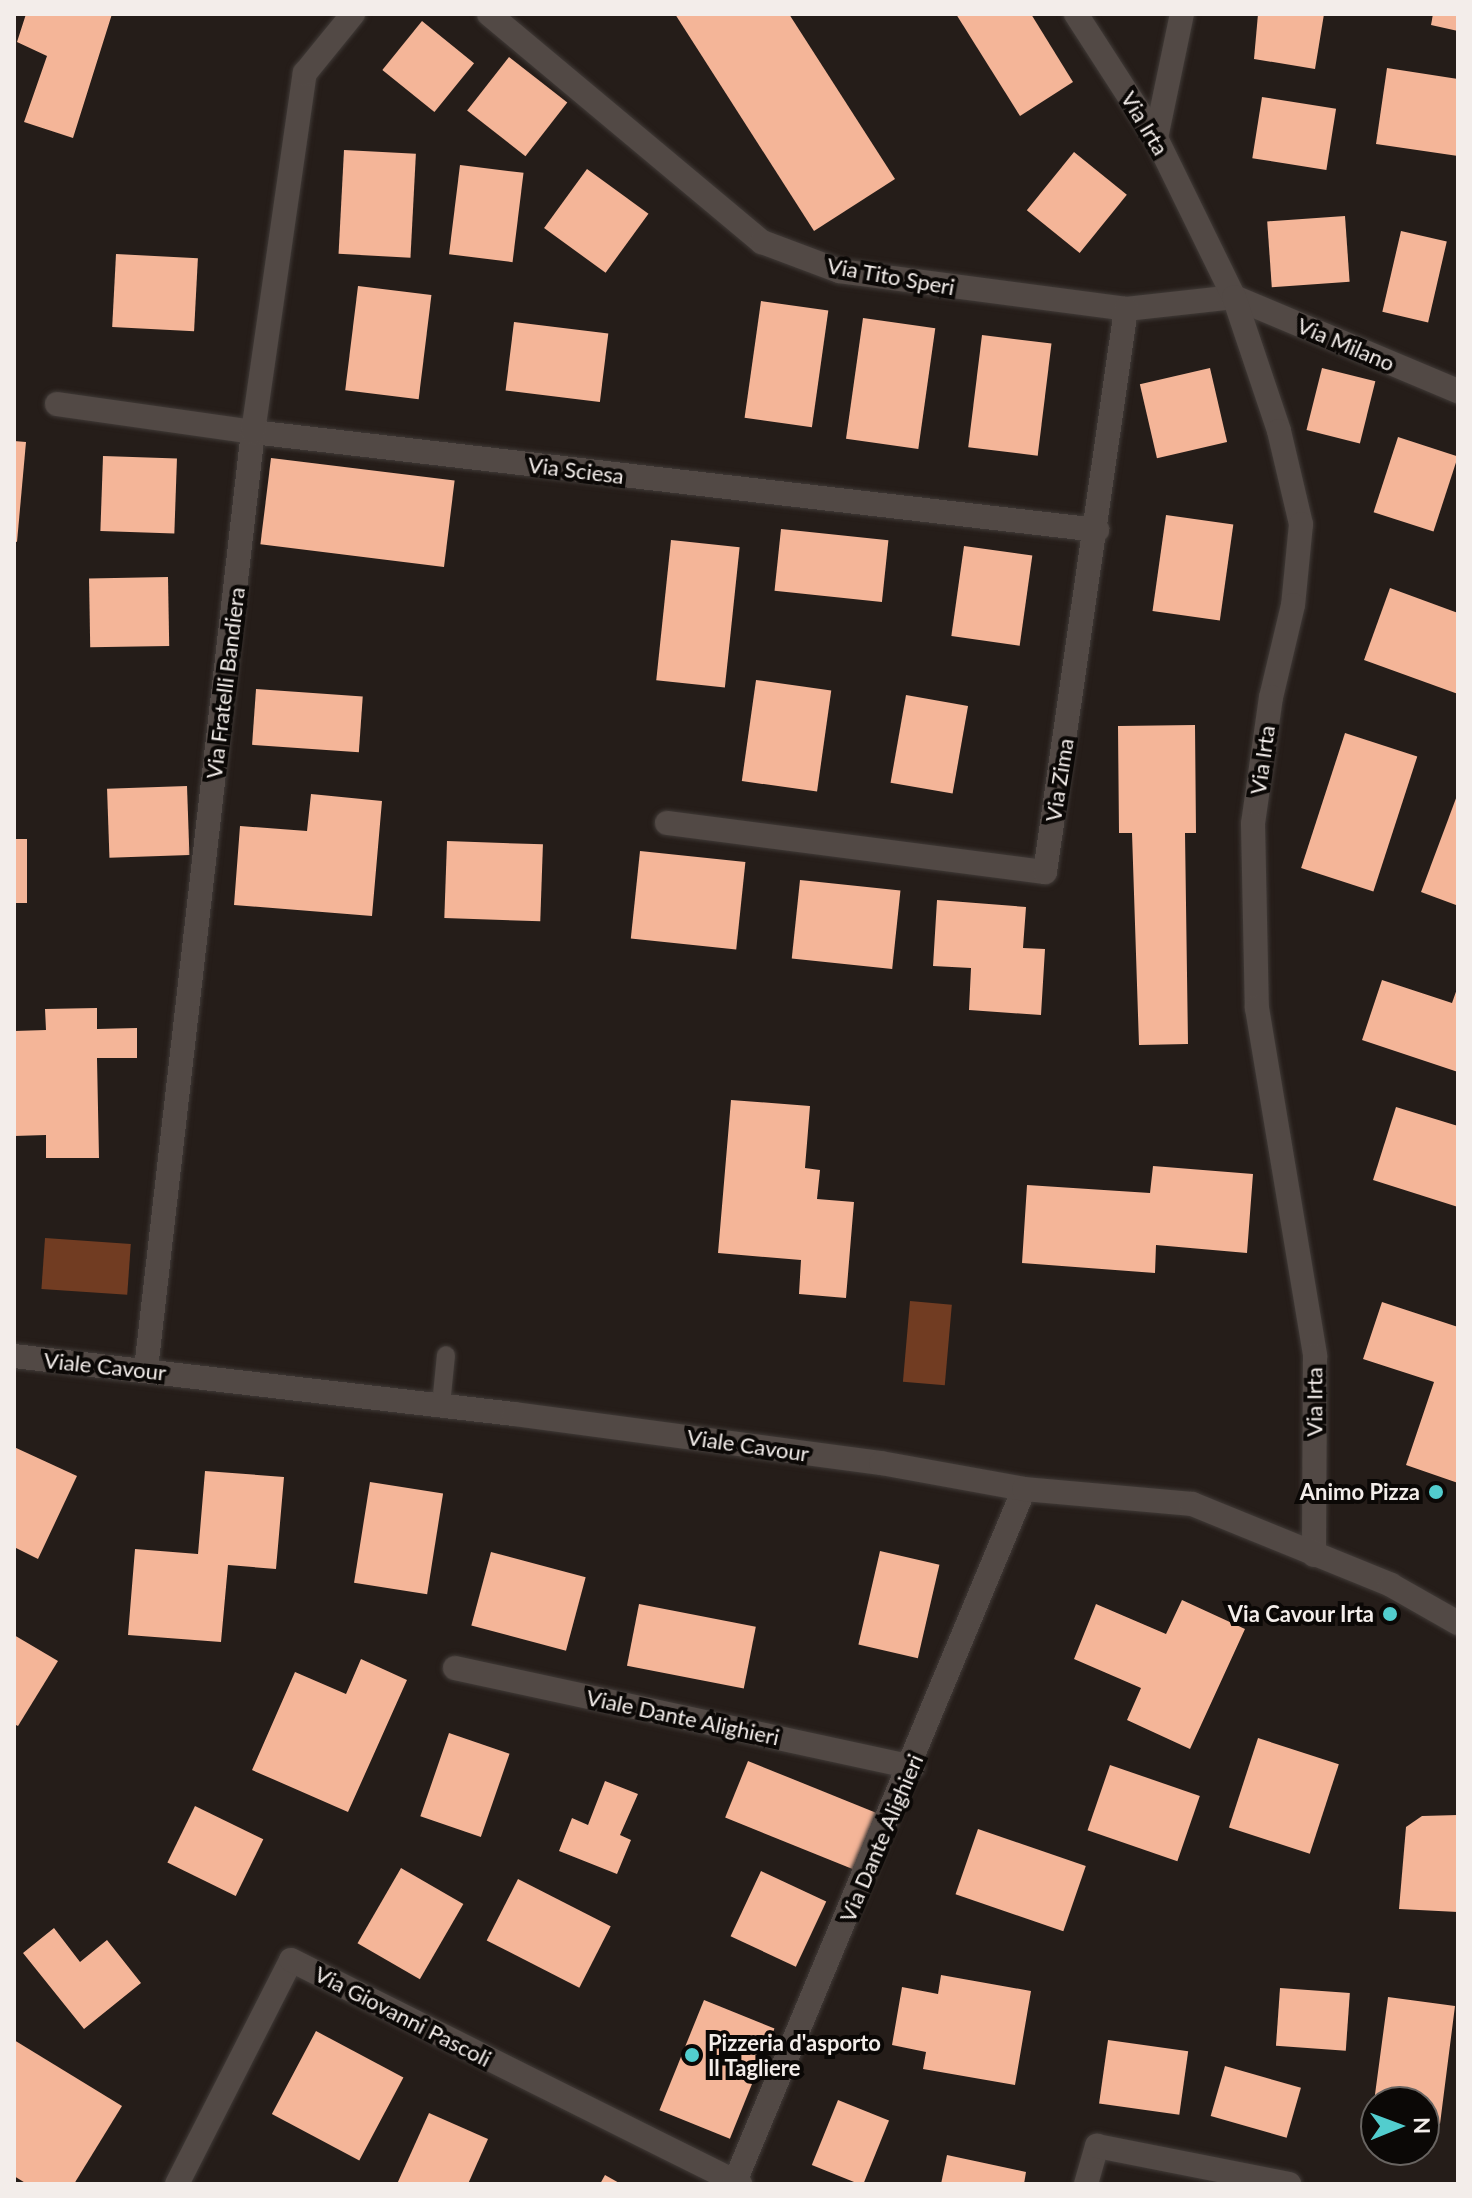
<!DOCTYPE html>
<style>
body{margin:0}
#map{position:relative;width:1472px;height:2198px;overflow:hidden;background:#251d19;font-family:Lato,sans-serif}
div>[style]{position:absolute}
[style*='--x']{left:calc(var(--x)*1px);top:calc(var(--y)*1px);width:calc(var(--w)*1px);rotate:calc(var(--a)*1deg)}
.water>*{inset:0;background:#713c22;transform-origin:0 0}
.building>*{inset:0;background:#f4b598;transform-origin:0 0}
.roads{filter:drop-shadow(0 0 2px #403a37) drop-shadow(0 0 2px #403a37)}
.service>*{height:18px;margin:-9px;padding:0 9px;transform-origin:9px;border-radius:9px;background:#524945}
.minor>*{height:24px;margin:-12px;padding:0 12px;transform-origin:12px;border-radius:12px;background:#524945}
.tertiary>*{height:24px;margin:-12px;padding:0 12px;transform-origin:12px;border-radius:12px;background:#524945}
.dots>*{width:22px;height:22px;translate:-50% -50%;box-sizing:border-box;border:4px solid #0b0806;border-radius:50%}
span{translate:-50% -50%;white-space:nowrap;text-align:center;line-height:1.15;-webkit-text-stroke:8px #0b0806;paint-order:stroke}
.street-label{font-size:22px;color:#f3edea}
.poi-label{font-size:22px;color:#f3edea;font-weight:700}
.right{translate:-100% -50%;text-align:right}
.left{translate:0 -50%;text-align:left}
.frame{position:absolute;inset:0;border:16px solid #f3edea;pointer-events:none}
.north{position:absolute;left:1360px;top:2086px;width:80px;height:80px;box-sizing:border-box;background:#0b0806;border:2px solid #686461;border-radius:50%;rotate:89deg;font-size:22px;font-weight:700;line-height:32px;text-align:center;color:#f3edea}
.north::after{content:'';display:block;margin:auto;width:28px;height:36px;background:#52cdce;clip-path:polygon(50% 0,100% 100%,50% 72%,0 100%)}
</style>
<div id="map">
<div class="water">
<i style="left:45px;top:1238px;width:86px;height:51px;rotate:4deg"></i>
<i style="left:910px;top:1301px;width:42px;height:81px;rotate:5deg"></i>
</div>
<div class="building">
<i style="clip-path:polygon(26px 14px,112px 14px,73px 138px,24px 122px,47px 56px,17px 42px)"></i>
<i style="clip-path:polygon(675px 14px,789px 14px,895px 179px,814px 231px)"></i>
<i style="clip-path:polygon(956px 14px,1031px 14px,1073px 82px,1020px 116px)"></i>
<i style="clip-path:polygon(1258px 14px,1324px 14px,1315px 69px,1254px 59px)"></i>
<i style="clip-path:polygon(1433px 14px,1458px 14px,1458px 31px,1431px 25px)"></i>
<i style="left:422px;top:21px;width:67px;height:63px;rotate:39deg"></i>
<i style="left:509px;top:57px;width:74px;height:68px;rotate:38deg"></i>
<i style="clip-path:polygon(1387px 68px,1458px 79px,1458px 156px,1376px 144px)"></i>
<i style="left:1262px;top:97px;width:75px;height:62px;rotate:9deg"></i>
<i style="left:344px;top:150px;width:72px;height:104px;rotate:3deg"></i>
<i style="left:1074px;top:152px;width:68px;height:75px;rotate:39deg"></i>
<i style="left:460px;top:165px;width:64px;height:90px;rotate:7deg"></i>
<i style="left:587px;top:169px;width:76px;height:73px;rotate:36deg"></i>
<i style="left:1345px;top:216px;width:66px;height:78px;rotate:86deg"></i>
<i style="left:1401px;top:231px;width:47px;height:83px;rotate:13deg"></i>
<i style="left:116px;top:254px;width:82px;height:73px;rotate:3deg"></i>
<i style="left:358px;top:286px;width:74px;height:105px;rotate:7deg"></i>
<i style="left:761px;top:301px;width:68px;height:118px;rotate:8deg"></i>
<i style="left:863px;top:318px;width:73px;height:122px;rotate:8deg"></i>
<i style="left:514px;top:322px;width:95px;height:69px;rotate:7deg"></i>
<i style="left:982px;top:335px;width:70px;height:113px;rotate:7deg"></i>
<i style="left:1210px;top:368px;width:76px;height:72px;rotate:77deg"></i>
<i style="left:1322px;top:368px;width:55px;height:64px;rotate:14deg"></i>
<i style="left:1398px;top:437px;width:63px;height:79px;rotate:18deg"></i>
<i style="clip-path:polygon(14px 441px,26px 442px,17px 542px,14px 541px)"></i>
<i style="left:103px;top:456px;width:74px;height:75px;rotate:2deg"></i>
<i style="left:271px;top:458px;width:185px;height:87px;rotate:7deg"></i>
<i style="left:1166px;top:515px;width:68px;height:97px;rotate:8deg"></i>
<i style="left:781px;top:529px;width:108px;height:62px;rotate:6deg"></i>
<i style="left:671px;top:540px;width:69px;height:141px;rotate:6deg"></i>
<i style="left:964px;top:546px;width:69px;height:91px;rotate:8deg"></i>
<i style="left:168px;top:577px;width:69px;height:79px;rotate:89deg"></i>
<i style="clip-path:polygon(1390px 588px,1458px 613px,1458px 694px,1364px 660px)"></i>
<i style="left:756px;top:680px;width:76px;height:102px;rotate:8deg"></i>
<i style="left:256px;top:689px;width:107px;height:56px;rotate:4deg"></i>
<i style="left:906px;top:695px;width:63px;height:89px;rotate:10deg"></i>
<i style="clip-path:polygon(1195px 725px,1196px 833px,1185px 833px,1188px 1044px,1139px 1045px,1132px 833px,1119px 833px,1118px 726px)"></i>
<i style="left:1345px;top:733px;width:76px;height:142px;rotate:18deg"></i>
<i style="left:187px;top:786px;width:69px;height:80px;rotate:88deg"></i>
<i style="clip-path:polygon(1458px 793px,1458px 900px,1456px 905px,1421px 892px)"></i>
<i style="clip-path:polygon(311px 794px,382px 801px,372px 916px,234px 905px,240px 826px,307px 831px)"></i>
<i style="left:14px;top:839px;width:13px;height:64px"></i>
<i style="left:447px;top:841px;width:96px;height:77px;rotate:2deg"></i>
<i style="left:640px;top:851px;width:106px;height:88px;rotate:6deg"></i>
<i style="left:800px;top:880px;width:101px;height:79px;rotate:6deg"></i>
<i style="clip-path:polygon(937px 900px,1026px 907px,1023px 948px,1045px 949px,1041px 1015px,969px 1010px,971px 968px,933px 966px)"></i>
<i style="clip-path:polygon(1382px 980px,1452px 1003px,1458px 986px,1458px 1072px,1362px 1040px)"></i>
<i style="clip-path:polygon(97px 1008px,97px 1029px,137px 1028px,137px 1058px,97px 1058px,99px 1158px,46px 1158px,46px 1135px,14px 1136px,14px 1031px,46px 1030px,45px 1009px)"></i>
<i style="clip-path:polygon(731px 1100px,810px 1106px,805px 1168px,820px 1170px,817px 1199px,854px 1202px,846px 1298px,799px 1294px,801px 1260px,718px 1253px)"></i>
<i style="clip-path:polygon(1396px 1107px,1458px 1126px,1458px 1207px,1373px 1180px)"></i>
<i style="clip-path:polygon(1153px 1166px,1253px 1174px,1247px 1253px,1156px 1245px,1155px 1273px,1022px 1263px,1027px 1185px,1150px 1193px)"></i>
<i style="clip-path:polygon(1382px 1302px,1458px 1327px,1458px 1483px,1406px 1465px,1434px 1382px,1363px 1359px)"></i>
<i style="clip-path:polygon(14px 1447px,77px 1476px,38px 1559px,14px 1547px)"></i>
<i style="clip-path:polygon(205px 1471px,284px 1477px,276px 1569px,228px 1565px,221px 1642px,128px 1635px,135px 1549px,198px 1554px)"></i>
<i style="left:370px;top:1482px;width:74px;height:102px;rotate:9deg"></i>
<i style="left:880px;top:1551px;width:61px;height:96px;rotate:13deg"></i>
<i style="left:491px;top:1552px;width:98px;height:76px;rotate:15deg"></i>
<i style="clip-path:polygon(1182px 1600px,1245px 1629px,1190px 1749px,1127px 1720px,1141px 1688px,1074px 1659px,1096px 1604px,1166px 1634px)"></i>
<i style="left:639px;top:1604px;width:119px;height:63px;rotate:11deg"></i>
<i style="clip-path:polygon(14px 1635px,58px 1661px,18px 1726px,14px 1724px)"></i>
<i style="clip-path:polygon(361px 1659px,407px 1680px,348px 1812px,252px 1770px,295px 1672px,346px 1694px)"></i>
<i style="left:449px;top:1733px;width:64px;height:88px;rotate:19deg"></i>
<i style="left:1258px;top:1738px;width:85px;height:94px;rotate:18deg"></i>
<i style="left:748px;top:1761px;width:140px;height:61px;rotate:22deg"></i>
<i style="left:1110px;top:1765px;width:95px;height:69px;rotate:19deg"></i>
<i style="clip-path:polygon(605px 1781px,638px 1794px,620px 1835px,631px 1840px,617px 1874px,559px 1851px,572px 1818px,588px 1825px)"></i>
<i style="left:195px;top:1806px;width:76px;height:63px;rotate:26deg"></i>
<i style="clip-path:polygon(1458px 1815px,1458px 1912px,1399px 1909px,1406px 1827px,1422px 1816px)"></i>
<i style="left:978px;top:1829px;width:114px;height:69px;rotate:19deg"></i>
<i style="left:401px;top:1868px;width:72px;height:87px;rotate:30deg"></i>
<i style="left:761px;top:1871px;width:72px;height:72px;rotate:25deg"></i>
<i style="left:518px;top:1879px;width:104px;height:69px;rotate:27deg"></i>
<i style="clip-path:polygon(54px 1928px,80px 1962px,107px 1940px,141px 1983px,84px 2029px,23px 1953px)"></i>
<i style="clip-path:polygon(941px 1975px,1031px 1991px,1015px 2085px,923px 2069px,926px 2052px,892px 2045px,902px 1987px,938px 1994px)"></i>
<i style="left:1280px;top:1988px;width:70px;height:58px;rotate:4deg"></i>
<i style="clip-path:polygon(1388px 1997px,1455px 2006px,1440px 2124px,1424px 2122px,1424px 2102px,1374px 2102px)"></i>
<i style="left:704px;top:2000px;width:76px;height:119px;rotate:22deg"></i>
<i style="left:316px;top:2031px;width:99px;height:94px;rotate:28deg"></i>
<i style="clip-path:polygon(14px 2040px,122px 2106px,74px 2184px,27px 2184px,14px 2176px)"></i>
<i style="left:1108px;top:2040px;width:81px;height:64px;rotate:8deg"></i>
<i style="left:1225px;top:2066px;width:79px;height:52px;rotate:16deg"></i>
<i style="left:838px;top:2100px;width:55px;height:70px;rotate:22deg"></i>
<i style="clip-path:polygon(429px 2113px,488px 2139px,468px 2184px,397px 2184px)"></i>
<i style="clip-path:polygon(947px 2155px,1026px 2172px,1024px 2184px,941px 2184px)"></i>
<i style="clip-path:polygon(605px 2175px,621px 2184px,600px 2184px)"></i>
</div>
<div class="roads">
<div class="service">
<i style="--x:441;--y:1405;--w:50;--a:-84.3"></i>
</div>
<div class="minor">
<i style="--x:489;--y:14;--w:356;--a:39.9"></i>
<i style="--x:762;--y:242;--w:82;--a:20.6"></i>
<i style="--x:839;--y:271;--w:290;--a:7.5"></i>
<i style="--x:1126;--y:309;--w:109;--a:-6.3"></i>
<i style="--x:1234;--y:297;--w:243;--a:22.8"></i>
<i style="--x:1076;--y:14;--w:148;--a:57.2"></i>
<i style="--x:1156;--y:138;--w:177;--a:63.9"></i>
<i style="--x:1234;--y:297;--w:141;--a:71.4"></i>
<i style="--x:1279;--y:431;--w:96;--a:76.7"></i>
<i style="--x:1301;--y:524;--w:81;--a:95.6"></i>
<i style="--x:1293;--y:605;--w:95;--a:103.4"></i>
<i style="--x:1271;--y:697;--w:128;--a:98.1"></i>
<i style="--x:1253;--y:824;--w:184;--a:88.8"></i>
<i style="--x:1257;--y:1008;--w:353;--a:80.5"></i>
<i style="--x:1315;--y:1356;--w:199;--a:90.3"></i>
<i style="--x:1156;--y:138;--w:127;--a:-78.2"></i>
<i style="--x:57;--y:404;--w:198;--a:8.1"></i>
<i style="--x:253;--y:432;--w:850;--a:6.62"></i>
<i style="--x:667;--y:823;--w:381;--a:7.4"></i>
<i style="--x:1045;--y:872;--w:569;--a:-81.81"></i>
<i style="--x:146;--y:1369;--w:943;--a:-83.49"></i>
<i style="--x:253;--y:432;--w:363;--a:-81.8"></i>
<i style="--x:305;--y:73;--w:76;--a:-50.9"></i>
<i style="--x:455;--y:1668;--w:468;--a:12.2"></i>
<i style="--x:177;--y:2184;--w:251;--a:-63"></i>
<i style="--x:291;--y:1960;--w:502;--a:26.51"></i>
<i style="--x:734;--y:2184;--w:753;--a:-67.35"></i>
<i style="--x:1086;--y:2184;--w:40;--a:-74"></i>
<i style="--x:1097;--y:2146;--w:196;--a:11.2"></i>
</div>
<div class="tertiary">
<i style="--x:14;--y:1356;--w:503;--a:6.62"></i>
<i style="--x:514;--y:1414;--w:370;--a:7.6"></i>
<i style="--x:881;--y:1463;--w:145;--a:10.3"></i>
<i style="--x:1024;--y:1489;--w:169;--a:5.1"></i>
<i style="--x:1192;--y:1504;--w:215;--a:22.1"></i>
<i style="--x:1391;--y:1585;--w:77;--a:29.6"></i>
</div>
</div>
<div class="dots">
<i style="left:1436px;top:1492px;background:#52cdce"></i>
<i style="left:1390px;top:1614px;background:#52cdce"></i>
<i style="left:692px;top:2055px;background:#52cdce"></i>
</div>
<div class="street-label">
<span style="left:1145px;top:123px;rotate:59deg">Via Irta</span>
<span style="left:891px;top:276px;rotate:10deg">Via Tito Speri</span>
<span style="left:1346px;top:344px;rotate:23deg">Via Milano</span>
<span style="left:576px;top:470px;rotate:7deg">Via Sciesa</span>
<span style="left:225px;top:683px;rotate:-83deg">Via Fratelli Bandiera</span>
<span style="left:1262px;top:760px;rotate:-82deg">Via Irta</span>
<span style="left:1059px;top:780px;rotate:-81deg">Via Zima</span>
<span style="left:105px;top:1366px;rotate:6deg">Viale Cavour</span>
<span style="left:1314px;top:1402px;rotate:-90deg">Via Irta</span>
<span style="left:748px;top:1445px;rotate:8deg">Viale Cavour</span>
<span style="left:683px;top:1717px;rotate:12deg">Viale Dante Alighieri</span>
<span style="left:881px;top:1838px;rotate:-67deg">Via Dante Alighieri</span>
<span style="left:403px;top:2016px;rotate:27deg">Via Giovanni Pascoli</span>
</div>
<div class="poi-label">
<span class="right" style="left:1420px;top:1492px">Animo Pizza</span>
<span class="right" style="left:1374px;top:1614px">Via Cavour Irta</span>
<span class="left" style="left:708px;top:2055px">Pizzeria d'asporto<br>Il Tagliere</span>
</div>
<div class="frame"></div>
<div class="north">N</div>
</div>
